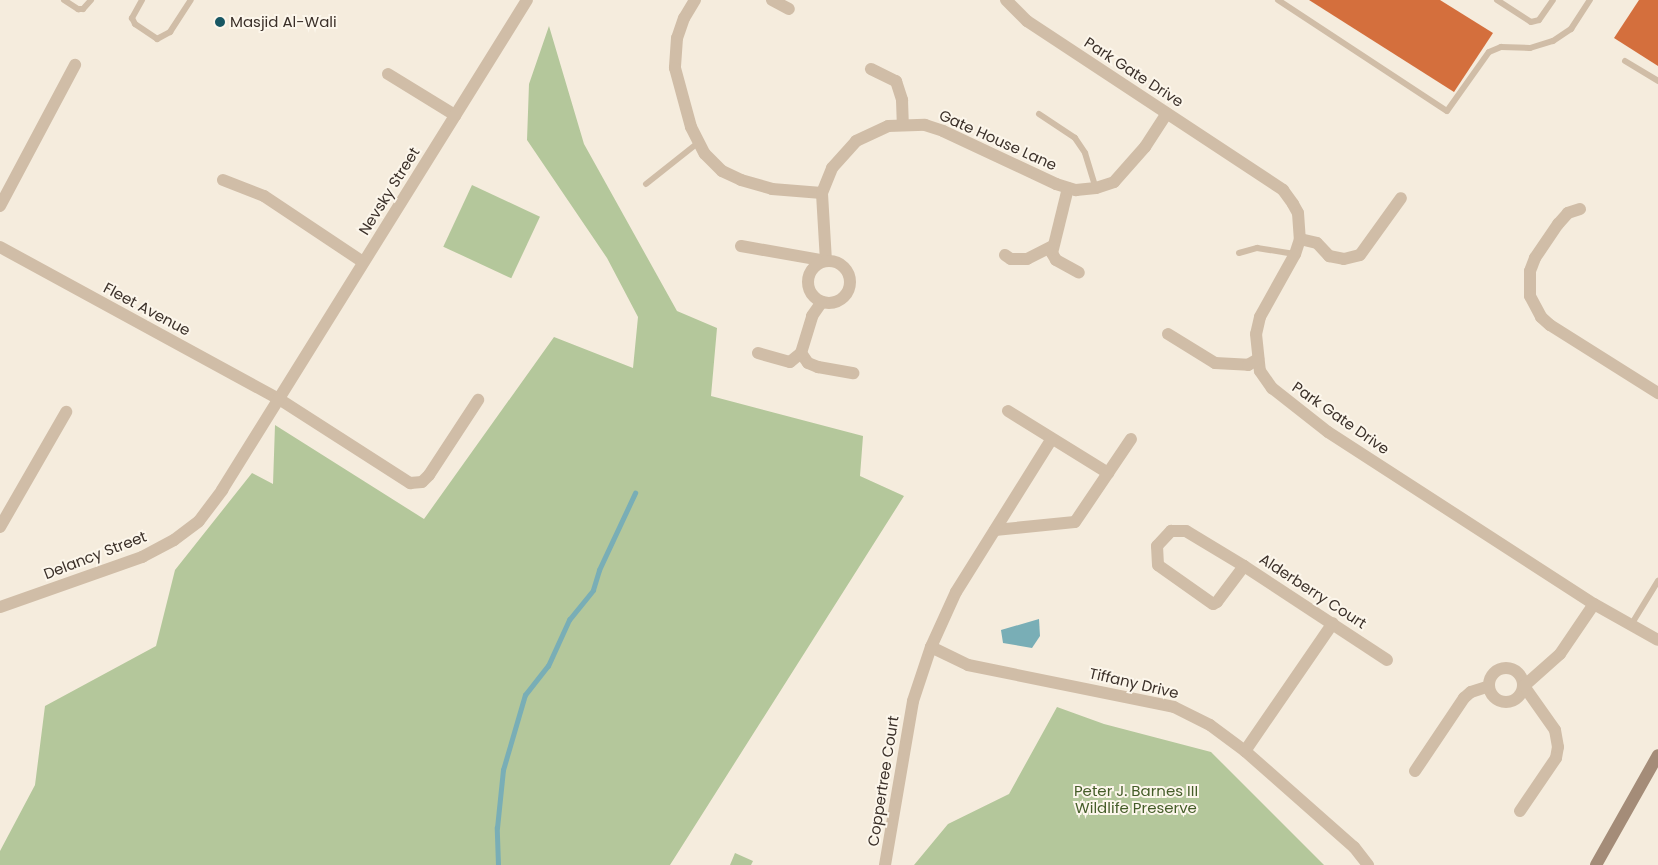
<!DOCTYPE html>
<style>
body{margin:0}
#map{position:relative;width:1658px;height:865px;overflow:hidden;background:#f5ecdd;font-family:Poppins,sans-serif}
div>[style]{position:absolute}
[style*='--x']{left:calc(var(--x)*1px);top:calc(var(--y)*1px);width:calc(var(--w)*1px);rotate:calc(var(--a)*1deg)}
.green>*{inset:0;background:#b4c79b;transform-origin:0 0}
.water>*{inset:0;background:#79aeb6}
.stream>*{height:4.5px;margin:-2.25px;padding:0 2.25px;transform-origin:2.25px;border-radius:2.25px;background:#79aeb6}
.building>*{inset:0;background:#d46f3d}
.lane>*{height:6px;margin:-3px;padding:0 3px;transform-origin:3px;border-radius:3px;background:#d0bda7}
.street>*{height:12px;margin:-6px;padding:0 6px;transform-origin:6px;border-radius:6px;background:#d0bda7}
.street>.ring{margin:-6px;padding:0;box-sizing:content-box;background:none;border:12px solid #d0bda7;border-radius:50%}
.secondary>*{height:12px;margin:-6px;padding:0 6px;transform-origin:6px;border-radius:6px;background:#a48c78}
.dots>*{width:14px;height:14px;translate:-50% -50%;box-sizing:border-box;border:2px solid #fcf6eb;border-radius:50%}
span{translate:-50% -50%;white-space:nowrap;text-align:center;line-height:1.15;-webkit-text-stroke:4px #fcf6eb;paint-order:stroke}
.poi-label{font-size:15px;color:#3b3029}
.left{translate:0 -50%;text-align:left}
.street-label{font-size:15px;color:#3b3029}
.park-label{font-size:15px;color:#455d29}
</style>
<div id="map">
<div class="green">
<i style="clip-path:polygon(549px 26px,584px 144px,677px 311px,717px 328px,711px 396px,863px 436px,860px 476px,904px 496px,670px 865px,0 865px,0 851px,35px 785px,45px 706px,156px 646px,175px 570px,252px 473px,273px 484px,275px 425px,424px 519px,554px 337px,633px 368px,638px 317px,607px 258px,527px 140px,529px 84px)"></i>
<i style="left:472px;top:185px;width:75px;height:68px;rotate:25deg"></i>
<i style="clip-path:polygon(1057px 707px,1104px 724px,1211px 752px,1324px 865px,914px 865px,948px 824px,1009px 794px)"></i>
<i style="clip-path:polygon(735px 853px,753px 861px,751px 865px,730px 865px)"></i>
</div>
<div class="water">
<i style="clip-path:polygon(1039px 619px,1040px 636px,1032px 648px,1003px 643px,1001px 630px)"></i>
</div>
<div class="stream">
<i style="--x:498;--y:865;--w:37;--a:-92"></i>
<i style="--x:497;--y:828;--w:58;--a:-84.1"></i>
<i style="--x:503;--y:770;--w:78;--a:-73.7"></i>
<i style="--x:525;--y:695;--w:37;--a:-52"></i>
<i style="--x:548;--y:666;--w:51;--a:-65.5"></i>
<i style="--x:569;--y:620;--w:38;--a:-51"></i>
<i style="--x:593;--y:590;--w:21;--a:-73"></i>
<i style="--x:599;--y:570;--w:85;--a:-64.9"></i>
</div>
<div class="building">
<i style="clip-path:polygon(1309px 0,1440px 0,1493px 33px,1454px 92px)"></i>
<i style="clip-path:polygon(1639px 0,1658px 0,1658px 66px,1614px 38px)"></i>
</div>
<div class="lane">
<i style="--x:64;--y:0;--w:17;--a:33"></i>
<i style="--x:78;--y:9;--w:5;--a:0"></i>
<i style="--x:83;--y:9;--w:12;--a:-48"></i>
<i style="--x:142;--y:0;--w:21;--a:119"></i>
<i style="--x:132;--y:18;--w:7;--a:63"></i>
<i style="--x:135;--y:24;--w:27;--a:34"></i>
<i style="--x:157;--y:39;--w:15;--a:-28"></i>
<i style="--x:170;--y:32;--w:38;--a:-57"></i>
<i style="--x:1278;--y:0;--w:202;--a:33.3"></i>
<i style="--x:1447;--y:111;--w:72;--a:-54.6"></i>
<i style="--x:1489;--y:52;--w:13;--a:-23"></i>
<i style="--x:1501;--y:47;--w:29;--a:2"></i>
<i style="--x:1530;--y:48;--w:24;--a:-17"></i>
<i style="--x:1553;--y:41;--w:22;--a:-34"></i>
<i style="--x:1571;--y:29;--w:35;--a:-57"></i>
<i style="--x:1497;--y:0;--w:40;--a:32.9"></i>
<i style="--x:1531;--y:22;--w:8;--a:-14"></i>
<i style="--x:1539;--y:20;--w:24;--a:-55"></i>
<i style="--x:1625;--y:61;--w:39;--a:31"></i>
<i style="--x:1039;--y:114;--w:43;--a:33.7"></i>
<i style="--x:1075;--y:138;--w:18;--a:56"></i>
<i style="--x:1085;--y:153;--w:37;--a:73"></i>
<i style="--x:646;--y:184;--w:68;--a:-38.4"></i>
<i style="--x:1239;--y:253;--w:19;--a:-16"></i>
<i style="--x:1257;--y:248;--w:38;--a:9"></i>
<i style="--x:1631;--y:625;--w:52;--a:-58.5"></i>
</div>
<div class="street">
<i style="--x:695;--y:0;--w:21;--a:121"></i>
<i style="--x:684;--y:18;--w:21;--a:109"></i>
<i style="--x:677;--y:38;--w:30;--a:94"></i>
<i style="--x:675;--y:68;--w:61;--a:74.8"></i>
<i style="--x:691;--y:127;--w:30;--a:63"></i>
<i style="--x:705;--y:154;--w:24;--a:45"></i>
<i style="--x:722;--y:171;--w:21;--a:25"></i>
<i style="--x:741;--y:180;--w:32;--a:16"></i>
<i style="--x:772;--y:189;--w:50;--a:4.6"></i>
<i style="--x:772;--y:0;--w:19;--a:28"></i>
<i style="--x:1006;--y:0;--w:30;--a:45"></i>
<i style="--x:1027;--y:21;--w:307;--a:33.4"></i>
<i style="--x:1283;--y:190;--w:17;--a:54"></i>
<i style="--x:1293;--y:204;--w:10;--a:61"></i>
<i style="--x:1298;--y:213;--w:26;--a:86"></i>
<i style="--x:1300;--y:239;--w:16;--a:108"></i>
<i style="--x:1295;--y:254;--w:72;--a:119.1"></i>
<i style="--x:1260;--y:317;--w:17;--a:103"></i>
<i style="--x:1256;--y:334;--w:37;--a:84"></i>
<i style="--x:1260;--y:371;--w:21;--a:55"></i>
<i style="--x:1272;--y:388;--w:71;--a:38.2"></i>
<i style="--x:1328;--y:432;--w:317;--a:32.9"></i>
<i style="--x:1594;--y:604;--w:73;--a:29.4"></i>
<i style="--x:871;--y:69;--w:28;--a:26"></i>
<i style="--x:896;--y:81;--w:20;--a:72"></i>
<i style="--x:902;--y:100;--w:24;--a:88"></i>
<i style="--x:388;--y:74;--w:79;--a:31.5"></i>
<i style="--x:223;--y:180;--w:44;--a:21.3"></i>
<i style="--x:264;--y:196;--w:119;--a:33.7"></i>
<i style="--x:1068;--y:188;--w:67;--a:103.8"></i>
<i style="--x:1052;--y:253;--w:8;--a:60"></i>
<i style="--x:1056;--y:260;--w:26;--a:29"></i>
<i style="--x:0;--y:206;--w:160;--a:-62"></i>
<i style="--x:1580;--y:209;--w:13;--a:162"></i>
<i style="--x:1568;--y:213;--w:15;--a:132"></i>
<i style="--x:1558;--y:224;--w:41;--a:124.1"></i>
<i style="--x:1535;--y:258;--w:14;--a:111"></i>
<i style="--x:1530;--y:271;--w:25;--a:90"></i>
<i style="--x:1530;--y:296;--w:24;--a:62"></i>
<i style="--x:1541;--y:317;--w:12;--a:42"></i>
<i style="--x:1550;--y:325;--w:128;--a:32.2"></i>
<i style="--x:1300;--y:239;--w:17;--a:13"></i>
<i style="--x:1317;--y:243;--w:18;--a:47"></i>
<i style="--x:1329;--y:256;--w:15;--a:11"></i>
<i style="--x:1344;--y:259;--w:16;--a:-14"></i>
<i style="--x:1360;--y:255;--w:70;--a:-54.3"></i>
<i style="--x:741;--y:246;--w:86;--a:10"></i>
<i style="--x:826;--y:261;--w:68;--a:-93.4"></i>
<i style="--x:822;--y:193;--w:27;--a:-68"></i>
<i style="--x:832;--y:168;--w:36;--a:-48"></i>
<i style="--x:856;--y:141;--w:35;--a:-25"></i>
<i style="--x:888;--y:126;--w:37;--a:-2"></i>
<i style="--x:925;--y:125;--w:19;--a:18"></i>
<i style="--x:943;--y:131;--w:125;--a:25.1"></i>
<i style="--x:1056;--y:184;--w:21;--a:17"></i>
<i style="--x:1076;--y:190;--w:20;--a:-6"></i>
<i style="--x:1096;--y:188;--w:19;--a:-18"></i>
<i style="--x:1114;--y:182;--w:47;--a:-48.5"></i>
<i style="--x:1145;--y:147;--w:40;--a:-57.1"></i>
<i style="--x:0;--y:247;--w:318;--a:28.6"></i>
<i style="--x:279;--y:399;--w:156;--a:32.7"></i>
<i style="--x:410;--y:483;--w:12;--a:-5"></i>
<i style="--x:422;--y:482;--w:10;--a:-45"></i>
<i style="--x:429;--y:475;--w:90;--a:-56.8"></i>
<i style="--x:1005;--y:255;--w:7;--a:34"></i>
<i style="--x:1011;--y:259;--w:16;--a:0"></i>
<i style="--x:1027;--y:259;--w:27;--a:-27"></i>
<i class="ring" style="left:808px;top:261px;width:30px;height:30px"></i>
<i style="--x:1168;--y:334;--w:55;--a:31.7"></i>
<i style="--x:1215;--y:363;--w:33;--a:3"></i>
<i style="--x:1248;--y:365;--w:12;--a:-31"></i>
<i style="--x:758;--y:353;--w:33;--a:16"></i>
<i style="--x:790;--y:362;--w:14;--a:-39"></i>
<i style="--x:801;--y:353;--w:39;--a:-73"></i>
<i style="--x:812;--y:316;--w:16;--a:-55"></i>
<i style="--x:801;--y:353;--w:12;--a:55"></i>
<i style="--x:808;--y:363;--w:11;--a:22"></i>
<i style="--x:818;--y:367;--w:36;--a:10"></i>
<i style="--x:1008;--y:411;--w:118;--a:31.8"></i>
<i style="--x:0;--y:527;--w:133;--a:-60.1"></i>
<i style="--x:995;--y:530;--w:80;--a:-5.7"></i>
<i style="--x:1075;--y:522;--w:100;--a:-56"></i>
<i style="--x:1171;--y:531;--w:15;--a:0"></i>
<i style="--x:1186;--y:531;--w:68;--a:31.1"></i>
<i style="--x:1244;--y:566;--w:45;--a:126.9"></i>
<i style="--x:1217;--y:602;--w:4;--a:153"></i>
<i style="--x:1213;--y:604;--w:67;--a:-144.7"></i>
<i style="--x:1158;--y:565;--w:19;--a:-93"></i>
<i style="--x:1157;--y:546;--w:21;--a:-47"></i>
<i style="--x:1244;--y:566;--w:171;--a:33.3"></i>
<i style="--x:0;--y:607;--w:151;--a:-19.4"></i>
<i style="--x:142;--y:557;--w:36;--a:-28"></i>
<i style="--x:174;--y:540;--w:31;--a:-37"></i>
<i style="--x:199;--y:521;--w:39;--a:-53"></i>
<i style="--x:222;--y:490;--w:577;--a:-58.1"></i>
<i style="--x:931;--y:647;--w:41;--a:25.9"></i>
<i style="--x:968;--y:665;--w:210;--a:11.5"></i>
<i style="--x:1174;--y:707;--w:40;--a:26.6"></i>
<i style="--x:1210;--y:725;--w:44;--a:36.6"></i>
<i style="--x:1245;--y:751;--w:145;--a:41.4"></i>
<i style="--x:1354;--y:847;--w:23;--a:52"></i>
<i class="ring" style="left:1489px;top:668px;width:22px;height:22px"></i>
<i style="--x:1245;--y:751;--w:155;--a:-55.5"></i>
<i style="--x:1415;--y:771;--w:88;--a:-56.1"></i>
<i style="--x:1464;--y:698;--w:9;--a:-41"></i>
<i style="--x:1471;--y:692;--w:19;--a:-18"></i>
<i style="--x:1520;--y:811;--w:64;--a:-55.8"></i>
<i style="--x:1556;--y:758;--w:11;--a:-80"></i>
<i style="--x:1558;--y:747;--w:17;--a:-100"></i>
<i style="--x:1555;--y:730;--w:54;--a:-125.2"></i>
<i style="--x:1524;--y:686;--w:48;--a:-41.6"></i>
<i style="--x:1560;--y:654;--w:60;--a:-55.8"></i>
<i style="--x:885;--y:865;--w:166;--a:-80.3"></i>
<i style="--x:913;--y:701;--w:57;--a:-71.6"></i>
<i style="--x:931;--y:647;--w:60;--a:-65.6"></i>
<i style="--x:956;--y:592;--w:179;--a:-58"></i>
</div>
<div class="secondary">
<i style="--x:1596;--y:865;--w:126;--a:-60.6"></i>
</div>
<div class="dots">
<i style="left:220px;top:22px;background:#185763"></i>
</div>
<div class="poi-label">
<span class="left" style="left:230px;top:22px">Masjid Al-Wali</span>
</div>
<div class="street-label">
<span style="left:1134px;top:72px;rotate:33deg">Park Gate Drive</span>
<span style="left:998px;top:140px;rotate:24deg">Gate House Lane</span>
<span style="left:389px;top:191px;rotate:-58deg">Nevsky Street</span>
<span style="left:147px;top:309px;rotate:28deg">Fleet Avenue</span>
<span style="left:1341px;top:418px;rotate:35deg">Park Gate Drive</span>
<span style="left:95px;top:555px;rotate:-21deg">Delancy Street</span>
<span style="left:1313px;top:591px;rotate:33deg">Alderberry Court</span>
<span style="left:1134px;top:683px;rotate:13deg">Tiffany Drive</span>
<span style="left:883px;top:781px;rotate:-81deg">Coppertree Court</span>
</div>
<div class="park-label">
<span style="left:1136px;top:799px">Peter J. Barnes III<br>Wildlife Preserve</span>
</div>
</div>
